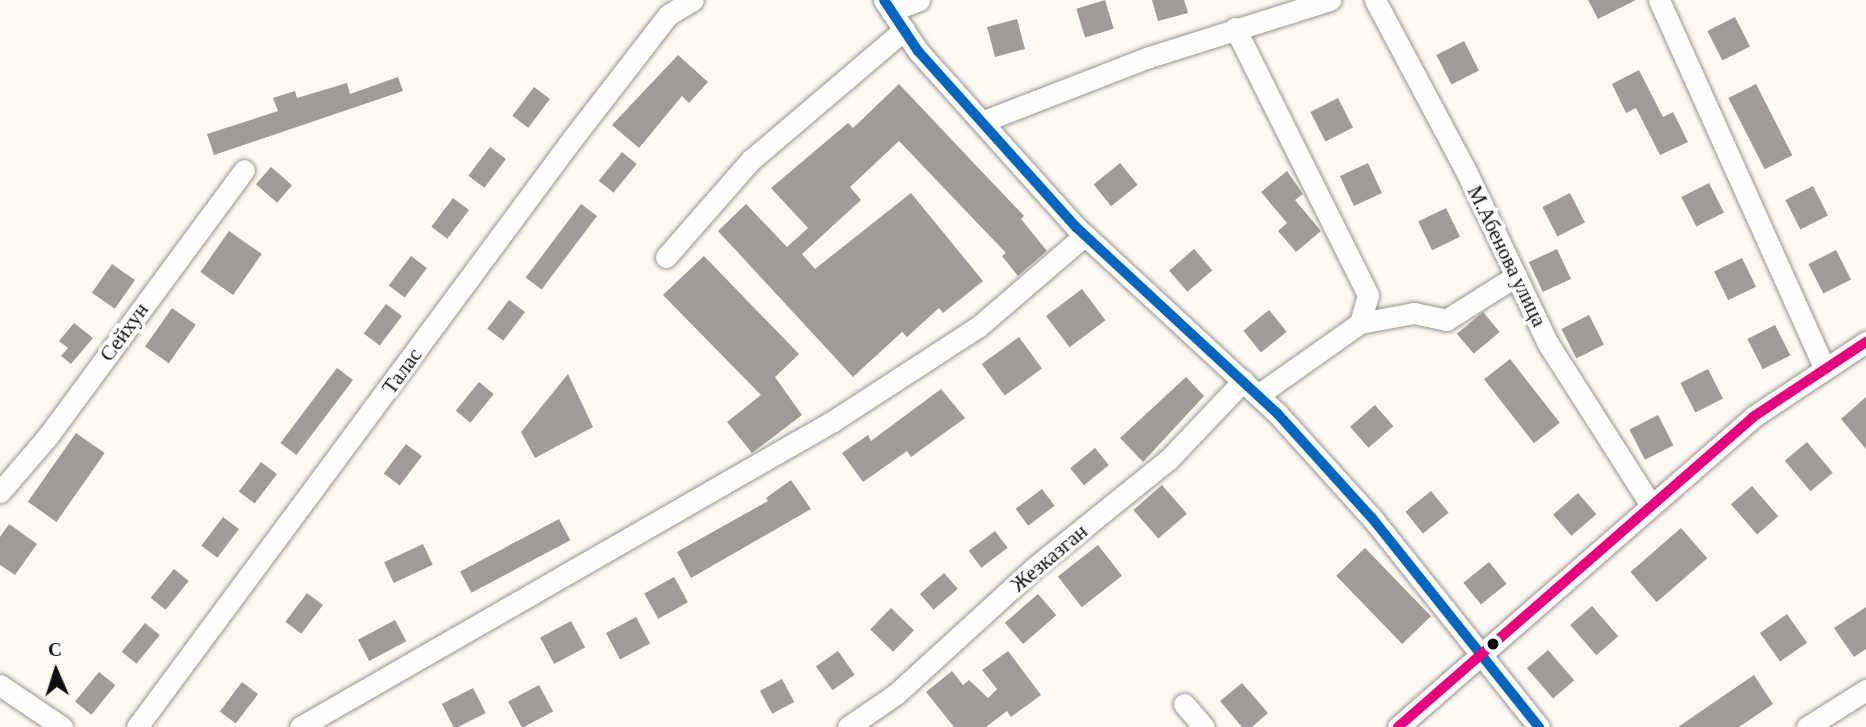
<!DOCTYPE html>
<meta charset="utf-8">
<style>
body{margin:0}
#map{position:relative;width:1866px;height:727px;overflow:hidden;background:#fcfaf2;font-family:"Crimson Pro",serif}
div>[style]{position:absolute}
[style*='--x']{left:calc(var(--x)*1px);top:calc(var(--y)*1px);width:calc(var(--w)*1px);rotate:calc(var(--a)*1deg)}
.building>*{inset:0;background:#9f9c98;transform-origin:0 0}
.roads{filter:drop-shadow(0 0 2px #959491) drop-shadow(0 0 2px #959491)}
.minor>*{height:21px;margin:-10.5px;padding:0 10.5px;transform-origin:10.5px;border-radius:10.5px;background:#fffefd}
.bus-1>*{height:10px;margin:-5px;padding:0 5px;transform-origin:5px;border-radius:5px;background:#0065bd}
.bus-2>*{height:10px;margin:-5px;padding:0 5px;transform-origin:5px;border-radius:5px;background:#e5007d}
.dots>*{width:19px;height:19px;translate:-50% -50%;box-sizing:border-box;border:4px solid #fff;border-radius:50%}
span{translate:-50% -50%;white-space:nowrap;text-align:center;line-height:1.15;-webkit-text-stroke:7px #fff;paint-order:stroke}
.street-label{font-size:21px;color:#0e0e0e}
.north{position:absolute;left:21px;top:636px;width:70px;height:70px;-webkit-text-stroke:5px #fff;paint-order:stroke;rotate:357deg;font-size:19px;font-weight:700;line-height:28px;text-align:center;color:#0e0e0e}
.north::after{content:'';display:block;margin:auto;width:24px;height:32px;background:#0e0e0e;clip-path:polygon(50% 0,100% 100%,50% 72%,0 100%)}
</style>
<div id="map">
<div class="building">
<i style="left:1105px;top:0;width:30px;height:30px;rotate:73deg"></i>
<i style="clip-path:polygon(1152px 0,1184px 0,1188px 13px,1158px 21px)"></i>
<i style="clip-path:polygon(1588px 0,1636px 0,1598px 19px)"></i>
<i style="left:1735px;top:17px;width:33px;height:31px;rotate:63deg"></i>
<i style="left:1017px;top:19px;width:31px;height:31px;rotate:75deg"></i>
<i style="left:1464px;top:41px;width:33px;height:31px;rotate:63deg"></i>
<i style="clip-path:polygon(678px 55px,708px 82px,689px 103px,682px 96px,639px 148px,612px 125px)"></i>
<i style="clip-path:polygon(1639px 70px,1663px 117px,1673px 112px,1688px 142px,1660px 155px,1636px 108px,1626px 113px,1612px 84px)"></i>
<i style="clip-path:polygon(398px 77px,403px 91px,214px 155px,207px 134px,278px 111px,273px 98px,295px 91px,297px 98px,347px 83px,350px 94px)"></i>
<i style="clip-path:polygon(899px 84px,1024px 216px,1021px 219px,1047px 251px,1018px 276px,1002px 256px,1006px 253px,899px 141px,850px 187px,861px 200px,802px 254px,815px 269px,911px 193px,983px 281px,943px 313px,939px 308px,907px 337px,902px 332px,853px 377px,718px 231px,746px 204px,787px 247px,808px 228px,771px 188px,848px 123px,853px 128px)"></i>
<i style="left:1756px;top:84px;width:80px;height:31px;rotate:63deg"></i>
<i style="left:534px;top:87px;width:20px;height:36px;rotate:37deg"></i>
<i style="left:1338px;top:98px;width:33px;height:31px;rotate:63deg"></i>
<i style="left:490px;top:147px;width:20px;height:36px;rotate:37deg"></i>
<i style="left:622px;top:152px;width:19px;height:37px;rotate:39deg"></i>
<i style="left:1120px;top:163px;width:28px;height:34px;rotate:51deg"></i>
<i style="left:1368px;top:163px;width:33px;height:31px;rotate:65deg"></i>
<i style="left:271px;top:167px;width:28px;height:23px;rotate:41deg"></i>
<i style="clip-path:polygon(1287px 171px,1303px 194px,1295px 200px,1321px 231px,1296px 252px,1278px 231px,1287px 223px,1261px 192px)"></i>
<i style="left:1709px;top:183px;width:33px;height:31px;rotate:63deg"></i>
<i style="left:1813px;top:186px;width:33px;height:31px;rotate:63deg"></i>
<i style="left:1570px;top:193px;width:33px;height:31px;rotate:63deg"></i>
<i style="left:453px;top:198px;width:20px;height:36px;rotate:37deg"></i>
<i style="left:581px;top:204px;width:20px;height:92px;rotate:37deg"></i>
<i style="left:1446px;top:208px;width:32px;height:31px;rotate:64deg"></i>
<i style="left:229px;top:231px;width:40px;height:50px;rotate:35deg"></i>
<i style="left:1194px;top:249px;width:28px;height:33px;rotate:49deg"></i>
<i style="left:1557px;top:249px;width:33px;height:31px;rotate:65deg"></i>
<i style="left:1836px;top:250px;width:33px;height:31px;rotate:63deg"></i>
<i style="left:411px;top:256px;width:20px;height:37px;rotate:37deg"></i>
<i style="clip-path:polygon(704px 256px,799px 354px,775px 377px,802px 415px,752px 453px,727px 422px,761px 395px,663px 295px)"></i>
<i style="left:1742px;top:258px;width:32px;height:31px;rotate:64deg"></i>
<i style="left:112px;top:264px;width:28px;height:35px;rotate:35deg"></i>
<i style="left:1082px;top:289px;width:39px;height:45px;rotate:53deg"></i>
<i style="left:509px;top:300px;width:20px;height:36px;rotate:37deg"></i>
<i style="left:386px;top:304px;width:20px;height:37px;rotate:37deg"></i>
<i style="left:172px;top:308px;width:29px;height:47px;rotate:35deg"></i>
<i style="left:1269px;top:310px;width:28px;height:33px;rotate:51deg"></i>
<i style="left:1483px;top:312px;width:26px;height:34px;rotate:50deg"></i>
<i style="left:1589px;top:315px;width:33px;height:31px;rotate:63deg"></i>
<i style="clip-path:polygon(74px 323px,93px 338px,71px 364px,61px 356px,68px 348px,59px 341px)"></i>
<i style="left:1775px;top:325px;width:34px;height:31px;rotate:63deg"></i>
<i style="left:1019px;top:337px;width:39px;height:46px;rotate:54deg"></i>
<i style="left:1510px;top:359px;width:81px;height:33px;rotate:52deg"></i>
<i style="left:337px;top:368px;width:20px;height:94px;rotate:37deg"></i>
<i style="left:1708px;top:369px;width:33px;height:31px;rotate:63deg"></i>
<i style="clip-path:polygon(568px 374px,593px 427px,535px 458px,521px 432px)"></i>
<i style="clip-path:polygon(1186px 377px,1204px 396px,1143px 462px,1120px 438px)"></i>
<i style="left:479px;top:382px;width:19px;height:37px;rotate:39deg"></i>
<i style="clip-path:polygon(941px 389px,965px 418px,911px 457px,907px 451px,863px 482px,842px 453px,868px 435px,871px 441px)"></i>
<i style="clip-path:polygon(1866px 397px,1866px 449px,1841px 419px)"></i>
<i style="left:1375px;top:405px;width:28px;height:33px;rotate:49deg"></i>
<i style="left:1658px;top:415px;width:34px;height:32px;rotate:63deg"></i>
<i style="left:76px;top:433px;width:35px;height:84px;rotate:35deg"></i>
<i style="left:1807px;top:442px;width:40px;height:29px;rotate:50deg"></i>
<i style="left:406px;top:444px;width:20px;height:37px;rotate:37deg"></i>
<i style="left:1095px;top:448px;width:22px;height:32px;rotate:51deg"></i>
<i style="left:261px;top:462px;width:20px;height:37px;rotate:37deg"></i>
<i style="clip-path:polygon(791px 480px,811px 509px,691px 578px,677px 552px,768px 501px,766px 498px)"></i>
<i style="left:1162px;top:485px;width:38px;height:38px;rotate:49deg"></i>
<i style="left:1752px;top:486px;width:40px;height:28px;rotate:49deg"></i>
<i style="left:1042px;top:489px;width:21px;height:33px;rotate:53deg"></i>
<i style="left:1431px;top:491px;width:28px;height:33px;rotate:51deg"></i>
<i style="left:1578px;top:493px;width:28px;height:33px;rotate:49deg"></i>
<i style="left:223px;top:517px;width:20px;height:36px;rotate:37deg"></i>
<i style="left:559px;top:519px;width:24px;height:112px;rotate:62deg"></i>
<i style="clip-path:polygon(9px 524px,37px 544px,15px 575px,0 565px,0 537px)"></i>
<i style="left:1681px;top:528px;width:40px;height:67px;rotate:49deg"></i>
<i style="left:995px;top:531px;width:21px;height:33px;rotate:53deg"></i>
<i style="left:423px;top:544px;width:23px;height:43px;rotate:65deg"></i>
<i style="left:1098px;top:545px;width:39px;height:51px;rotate:52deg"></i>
<i style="left:1365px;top:548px;width:95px;height:40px;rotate:46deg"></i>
<i style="left:1489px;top:562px;width:28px;height:33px;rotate:51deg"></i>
<i style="left:174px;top:569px;width:19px;height:37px;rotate:39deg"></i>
<i style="left:944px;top:573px;width:21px;height:32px;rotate:49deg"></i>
<i style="left:674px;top:577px;width:29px;height:34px;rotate:61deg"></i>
<i style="left:307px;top:593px;width:20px;height:36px;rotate:37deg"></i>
<i style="left:1038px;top:594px;width:28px;height:44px;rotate:49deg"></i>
<i style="left:1592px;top:606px;width:40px;height:29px;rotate:49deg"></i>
<i style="clip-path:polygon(1866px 607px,1866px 649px,1854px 657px,1834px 628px)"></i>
<i style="left:891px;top:608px;width:32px;height:30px;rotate:44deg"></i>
<i style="left:1787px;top:614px;width:35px;height:33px;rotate:55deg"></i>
<i style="left:636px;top:617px;width:30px;height:34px;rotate:62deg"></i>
<i style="left:395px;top:620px;width:24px;height:42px;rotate:62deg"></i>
<i style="left:571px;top:621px;width:30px;height:35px;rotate:62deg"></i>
<i style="left:145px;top:623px;width:19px;height:37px;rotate:39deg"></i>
<i style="left:1548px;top:650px;width:40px;height:28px;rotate:49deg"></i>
<i style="left:838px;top:651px;width:29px;height:27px;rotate:55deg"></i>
<i style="clip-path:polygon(1008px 651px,1041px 695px,1011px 717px,1007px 711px,986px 727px,954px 727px,926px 692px,952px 671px,963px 685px,969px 680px,988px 698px,997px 689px,982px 670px)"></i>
<i style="left:99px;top:672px;width:21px;height:38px;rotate:39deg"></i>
<i style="clip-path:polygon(1754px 675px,1773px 704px,1739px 727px,1678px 727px)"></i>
<i style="left:782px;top:679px;width:26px;height:25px;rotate:62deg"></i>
<i style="left:242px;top:682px;width:20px;height:37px;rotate:37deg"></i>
<i style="clip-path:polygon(1242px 683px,1268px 713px,1252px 727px,1242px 727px,1220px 701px)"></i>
<i style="left:539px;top:685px;width:30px;height:35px;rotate:62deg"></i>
<i style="left:473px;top:688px;width:28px;height:35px;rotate:63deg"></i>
</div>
<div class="roads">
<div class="minor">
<i style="--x:884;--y:0;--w:61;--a:56.3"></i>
<i style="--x:918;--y:51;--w:237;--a:48.1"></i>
<i style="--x:1076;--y:227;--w:274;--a:42.8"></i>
<i style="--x:1277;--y:413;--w:142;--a:47.9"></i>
<i style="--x:1372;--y:518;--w:268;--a:51.4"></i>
<i style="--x:1375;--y:0;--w:191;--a:62"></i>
<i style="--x:1465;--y:169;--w:191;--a:64.6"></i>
<i style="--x:1547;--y:342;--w:193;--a:57.5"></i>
<i style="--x:1659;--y:0;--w:402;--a:65.8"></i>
<i style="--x:891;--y:11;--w:30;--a:-21"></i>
<i style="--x:1235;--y:28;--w:298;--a:63.5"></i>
<i style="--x:1368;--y:295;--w:29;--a:106"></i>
<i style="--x:1360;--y:323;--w:125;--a:144.8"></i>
<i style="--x:984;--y:121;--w:177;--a:-21.2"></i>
<i style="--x:1149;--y:57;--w:190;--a:-17.5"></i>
<i style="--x:666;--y:257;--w:129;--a:-48.8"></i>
<i style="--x:751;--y:160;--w:201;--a:-40.4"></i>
<i style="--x:1360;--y:323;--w:55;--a:-10.5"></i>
<i style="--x:1414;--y:313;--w:33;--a:12"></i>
<i style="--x:1446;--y:320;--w:83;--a:-32.2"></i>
<i style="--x:0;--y:492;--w:74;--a:-49.4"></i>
<i style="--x:48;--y:436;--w:330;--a:-53.6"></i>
<i style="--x:0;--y:685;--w:75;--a:34.1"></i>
<i style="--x:1184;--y:704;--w:30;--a:49"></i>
<i style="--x:137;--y:727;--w:733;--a:-53.49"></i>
<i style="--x:573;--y:138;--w:155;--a:-52.3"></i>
<i style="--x:668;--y:15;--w:29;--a:-31"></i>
<i style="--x:300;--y:727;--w:615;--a:-29.86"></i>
<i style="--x:833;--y:421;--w:173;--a:-33"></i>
<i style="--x:978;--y:327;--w:141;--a:-40.7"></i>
<i style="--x:848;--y:727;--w:58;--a:-34.5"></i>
<i style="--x:896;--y:694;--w:188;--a:-42.4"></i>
<i style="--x:1035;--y:567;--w:172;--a:-38.9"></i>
<i style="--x:1169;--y:459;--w:108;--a:-46.5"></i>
<i style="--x:1398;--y:727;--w:471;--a:-41.1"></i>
<i style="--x:1753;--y:417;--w:136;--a:-33.6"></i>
<i style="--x:1807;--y:727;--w:70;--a:-32.1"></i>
</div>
</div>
<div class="bus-1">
<i style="--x:884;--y:0;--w:61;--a:56.3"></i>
<i style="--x:918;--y:51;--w:237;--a:48.1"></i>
<i style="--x:1076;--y:227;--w:274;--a:42.8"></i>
<i style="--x:1277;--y:413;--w:142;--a:47.9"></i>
<i style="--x:1372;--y:518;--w:268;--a:51.4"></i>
</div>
<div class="bus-2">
<i style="--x:1398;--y:727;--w:471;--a:-41.1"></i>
<i style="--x:1753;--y:417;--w:136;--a:-33.6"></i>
</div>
<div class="dots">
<i style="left:1493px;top:644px;background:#0e0e0e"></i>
</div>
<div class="street-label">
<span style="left:1507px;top:256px;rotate:64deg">М.Абенова улица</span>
<span style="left:124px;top:332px;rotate:-54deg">Сейхун</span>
<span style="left:402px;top:371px;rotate:-54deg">Талас</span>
<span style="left:1049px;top:558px;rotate:-40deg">Жезказган</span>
</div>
<div class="north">С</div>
</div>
